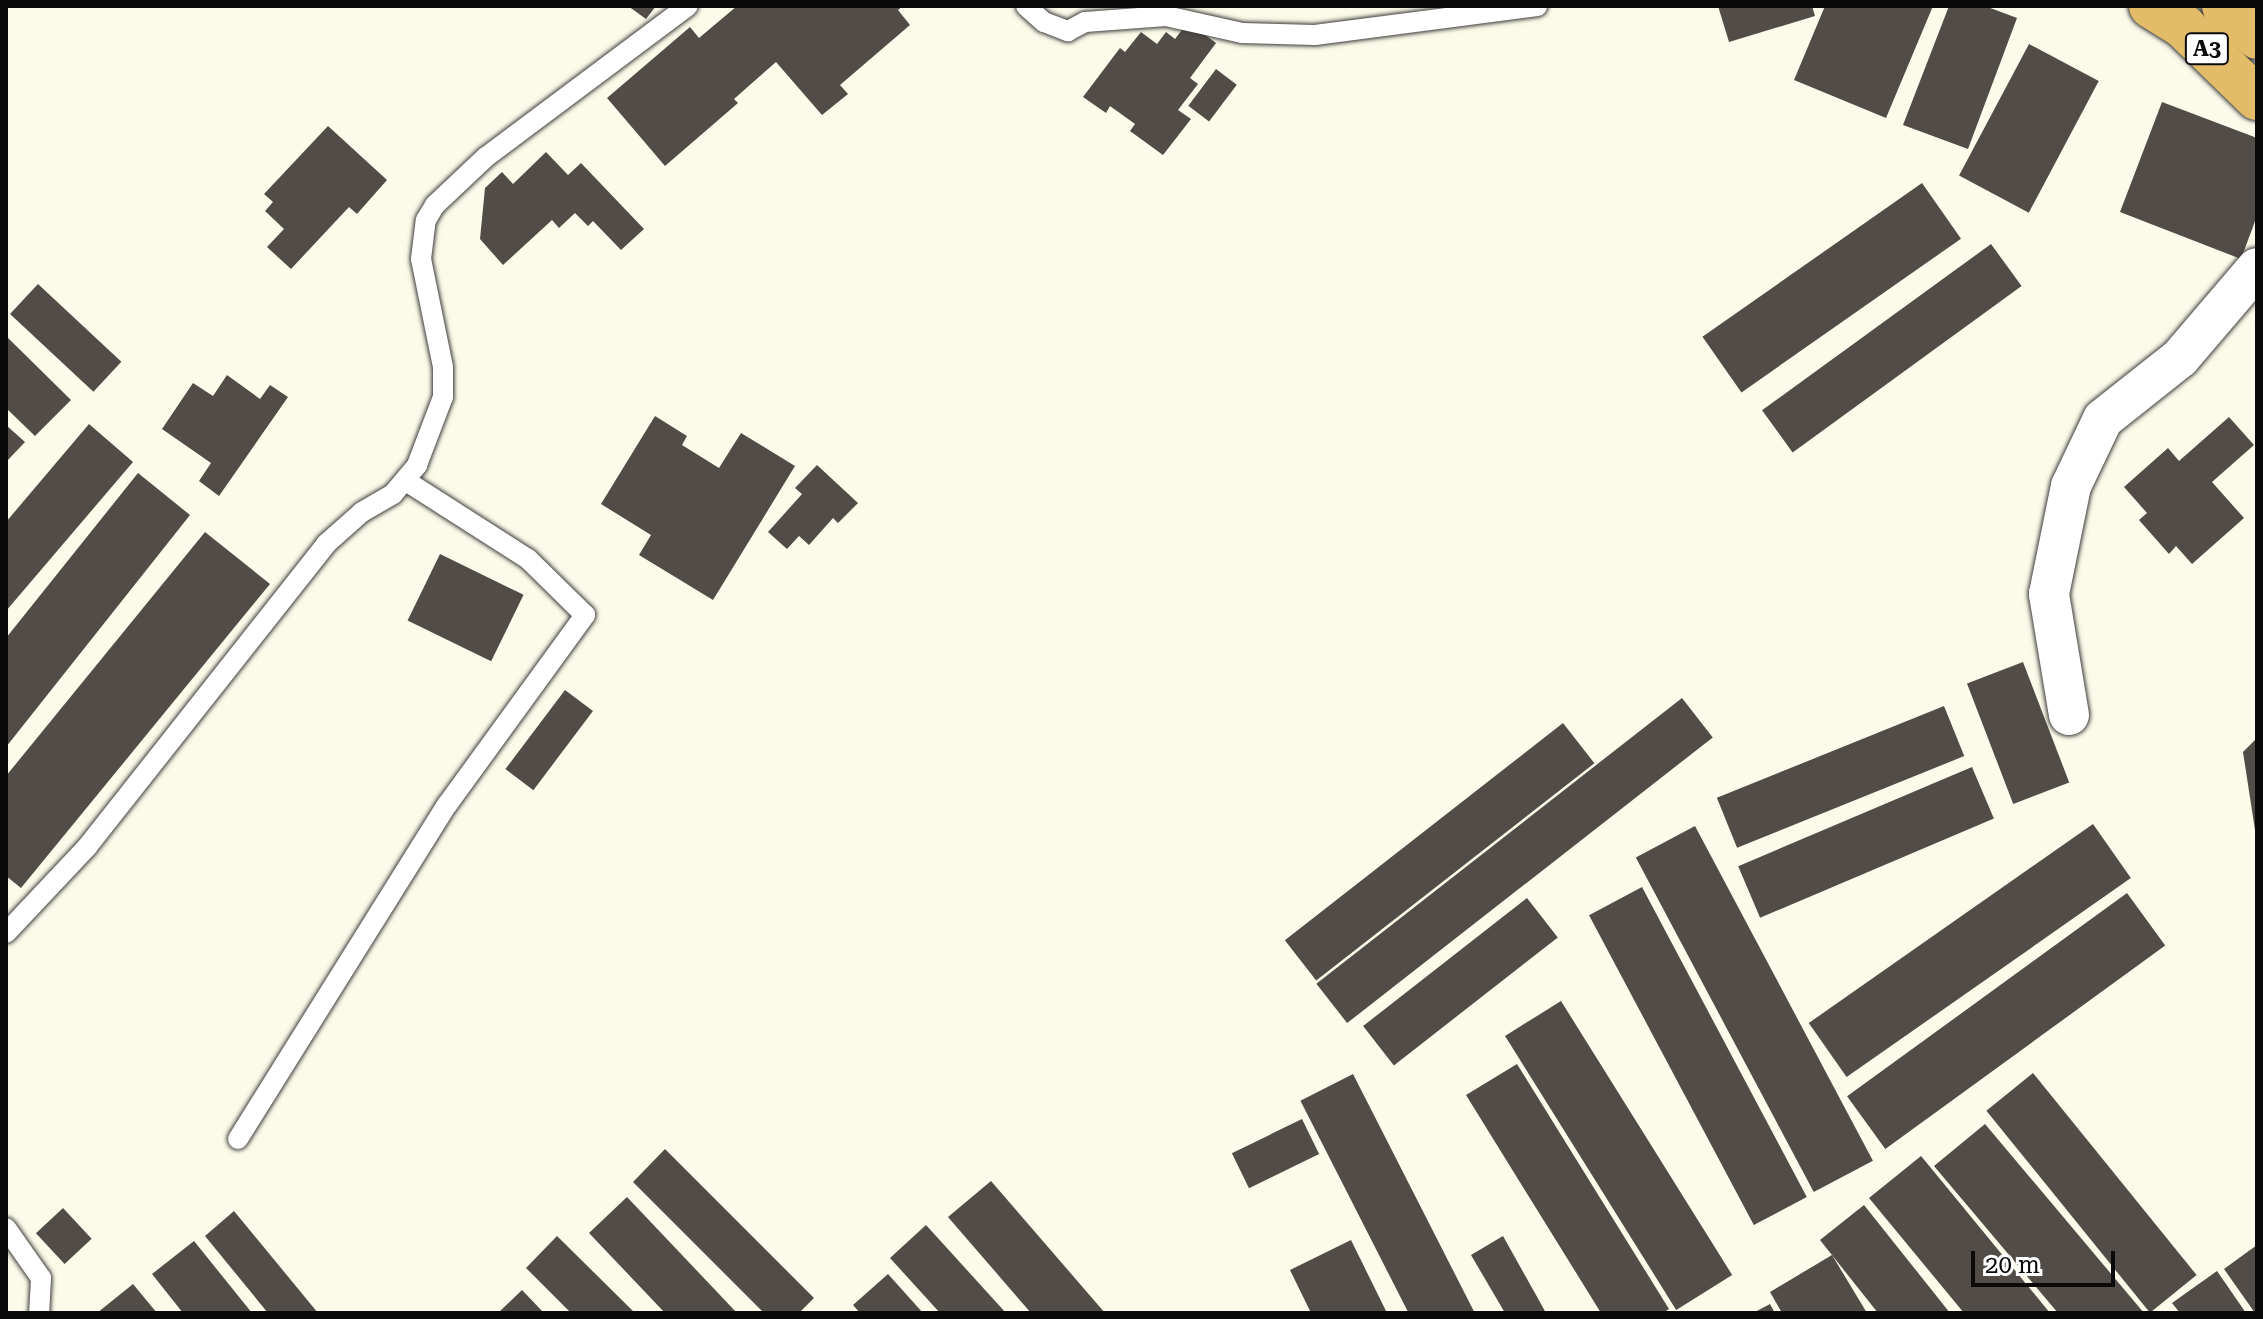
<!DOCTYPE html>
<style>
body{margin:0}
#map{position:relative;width:2263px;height:1319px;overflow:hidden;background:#fcfae9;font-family:"Roboto Serif",serif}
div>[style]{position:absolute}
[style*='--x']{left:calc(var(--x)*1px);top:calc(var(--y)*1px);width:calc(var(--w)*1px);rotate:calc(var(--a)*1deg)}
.building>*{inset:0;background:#514c48;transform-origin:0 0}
.roads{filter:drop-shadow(0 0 2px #3d3d3d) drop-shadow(0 0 2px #3d3d3d)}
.service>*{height:20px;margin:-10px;padding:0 10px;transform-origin:10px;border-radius:10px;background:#fff}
.minor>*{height:40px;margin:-20px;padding:0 20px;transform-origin:20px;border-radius:20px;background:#fff}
.trunk>*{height:44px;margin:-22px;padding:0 22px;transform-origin:22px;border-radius:22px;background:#e3bc69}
span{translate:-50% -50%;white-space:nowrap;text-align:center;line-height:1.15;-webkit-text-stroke:8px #fff;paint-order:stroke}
.shield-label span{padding:2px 6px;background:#fff;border:2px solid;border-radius:6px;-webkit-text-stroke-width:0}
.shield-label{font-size:22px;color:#0a0a0a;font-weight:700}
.frame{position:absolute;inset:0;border:8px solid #0a0a0a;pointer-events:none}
.scale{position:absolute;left:1971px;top:1251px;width:144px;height:36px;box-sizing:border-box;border:4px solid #0a0a0a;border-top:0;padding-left:10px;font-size:24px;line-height:28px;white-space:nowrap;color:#0a0a0a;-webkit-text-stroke:6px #fff;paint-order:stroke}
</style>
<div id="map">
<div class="building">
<i style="clip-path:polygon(628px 6px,656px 6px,646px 19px)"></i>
<i style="clip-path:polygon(737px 6px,903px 6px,898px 10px,910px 25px,840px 85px,848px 94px,822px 115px,776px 62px,734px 99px,738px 103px,665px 166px,607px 98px,690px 27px,699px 38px)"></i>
<i style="clip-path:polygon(1718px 6px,1812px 6px,1815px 16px,1729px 42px)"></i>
<i style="clip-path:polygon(1825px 6px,1933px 6px,1886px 118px,1794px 80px)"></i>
<i style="clip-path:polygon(1949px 6px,1985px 6px,2017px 18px,1968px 149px,1903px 125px)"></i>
<i style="clip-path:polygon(1188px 22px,1216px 43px,1190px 78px,1198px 84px,1178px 110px,1191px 119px,1163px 155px,1130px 131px,1135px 124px,1110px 106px,1106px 113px,1083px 97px,1120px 48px,1125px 52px,1141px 32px,1157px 44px,1166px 32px,1175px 39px)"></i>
<i style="left:2029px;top:44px;width:79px;height:149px;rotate:28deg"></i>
<i style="left:1216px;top:69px;width:26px;height:46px;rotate:37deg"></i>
<i style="clip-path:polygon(2162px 102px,2257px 138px,2257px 216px,2241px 259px,2120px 212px)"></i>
<i style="clip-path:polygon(328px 126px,387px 180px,357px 214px,349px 207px,291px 269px,267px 247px,284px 229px,265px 211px,273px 202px,264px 194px)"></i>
<i style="clip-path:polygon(546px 152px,568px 175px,581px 163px,644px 229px,621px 250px,593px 221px,588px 226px,575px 213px,559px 228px,552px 220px,503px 265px,480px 239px,485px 188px,502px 172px,513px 184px)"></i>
<i style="left:1922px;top:183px;width:68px;height:268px;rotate:55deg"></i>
<i style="left:1991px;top:244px;width:52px;height:283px;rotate:54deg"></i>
<i style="left:38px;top:284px;width:114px;height:41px;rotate:43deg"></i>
<i style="clip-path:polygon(6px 336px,71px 400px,35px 436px,6px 408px)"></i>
<i style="clip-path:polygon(227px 375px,260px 399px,270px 385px,288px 397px,219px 496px,199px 481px,211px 463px,162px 429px,193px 383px,213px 396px)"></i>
<i style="clip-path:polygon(655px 416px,687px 436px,682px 445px,719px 468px,741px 433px,795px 466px,713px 600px,639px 555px,651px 535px,601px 504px)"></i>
<i style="clip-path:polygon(2229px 417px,2254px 445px,2212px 482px,2244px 518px,2192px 564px,2176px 546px,2169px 554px,2139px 520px,2147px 513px,2124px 487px,2168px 448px,2179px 461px)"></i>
<i style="clip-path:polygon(89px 424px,133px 462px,6px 611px,6px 522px)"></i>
<i style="clip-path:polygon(6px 425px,25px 442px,6px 462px)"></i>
<i style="clip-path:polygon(817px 465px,858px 503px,838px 523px,833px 518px,809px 545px,799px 536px,787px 549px,768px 532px,802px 494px,795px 488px)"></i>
<i style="clip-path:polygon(138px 473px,190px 515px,6px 747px,6px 638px)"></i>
<i style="clip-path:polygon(205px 532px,270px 584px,21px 888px,6px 876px,6px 776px)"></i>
<i style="left:440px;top:554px;width:93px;height:74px;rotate:26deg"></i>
<i style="left:2023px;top:662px;width:129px;height:60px;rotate:69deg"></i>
<i style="left:565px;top:690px;width:35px;height:99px;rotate:37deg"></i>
<i style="left:1682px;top:698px;width:50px;height:464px;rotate:52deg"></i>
<i style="left:1944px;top:706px;width:54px;height:245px;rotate:68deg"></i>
<i style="left:1563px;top:723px;width:51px;height:353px;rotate:52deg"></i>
<i style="clip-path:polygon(2257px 738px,2257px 830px,2255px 830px,2243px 752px)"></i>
<i style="left:1972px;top:767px;width:56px;height:254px;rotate:67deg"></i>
<i style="left:2093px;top:824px;width:66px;height:347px;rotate:55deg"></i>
<i style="left:1695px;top:826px;width:379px;height:67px;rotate:62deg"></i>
<i style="left:1642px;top:887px;width:351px;height:60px;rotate:62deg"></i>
<i style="left:2127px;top:893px;width:65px;height:346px;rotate:54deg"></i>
<i style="left:1527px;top:898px;width:50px;height:208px;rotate:52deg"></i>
<i style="left:1561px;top:1001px;width:323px;height:66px;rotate:58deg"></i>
<i style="clip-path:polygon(1517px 1064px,1669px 1309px,1663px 1313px,1601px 1313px,1466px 1095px)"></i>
<i style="left:2033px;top:1073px;width:260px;height:60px;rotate:51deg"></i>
<i style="left:1353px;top:1074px;width:268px;height:59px;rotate:63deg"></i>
<i style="left:1302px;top:1119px;width:39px;height:78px;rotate:64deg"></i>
<i style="clip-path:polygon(1985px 1124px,2144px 1313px,2058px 1313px,1934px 1166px)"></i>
<i style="clip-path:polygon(665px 1149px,814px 1298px,799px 1313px,764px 1313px,633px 1182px)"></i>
<i style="clip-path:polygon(1921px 1156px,1926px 1162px,2050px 1313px,1964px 1313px,1869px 1198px)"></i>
<i style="clip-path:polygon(991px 1181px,1105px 1313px,1031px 1313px,948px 1217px)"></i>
<i style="clip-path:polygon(627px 1197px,737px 1313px,665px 1313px,589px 1233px)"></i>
<i style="clip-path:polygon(1864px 1205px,1950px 1313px,1878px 1313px,1820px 1240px)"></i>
<i style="left:63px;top:1208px;width:42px;height:37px;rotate:47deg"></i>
<i style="clip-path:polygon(234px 1211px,318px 1313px,268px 1313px,205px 1236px)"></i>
<i style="clip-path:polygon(926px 1225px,1006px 1313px,940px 1313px,890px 1258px)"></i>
<i style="clip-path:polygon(557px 1236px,635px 1313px,571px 1313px,526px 1268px)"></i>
<i style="clip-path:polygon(1503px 1236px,1546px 1313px,1505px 1313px,1471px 1255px)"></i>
<i style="clip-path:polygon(1351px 1240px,1387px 1313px,1311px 1313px,1290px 1270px)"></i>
<i style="clip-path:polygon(194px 1241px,252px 1313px,183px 1313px,152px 1274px)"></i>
<i style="clip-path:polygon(2257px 1245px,2257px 1313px,2255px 1313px,2224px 1269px)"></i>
<i style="clip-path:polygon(1832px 1255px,1867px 1313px,1782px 1313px,1770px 1292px)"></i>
<i style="clip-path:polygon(2217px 1271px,2246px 1313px,2180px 1313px,2172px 1303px)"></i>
<i style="clip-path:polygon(888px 1274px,923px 1313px,860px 1313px,853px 1305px)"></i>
<i style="clip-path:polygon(133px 1284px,157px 1313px,97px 1313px)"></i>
<i style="clip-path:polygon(522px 1290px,544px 1313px,498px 1313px)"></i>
<i style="clip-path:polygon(1770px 1304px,1775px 1313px,1753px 1313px)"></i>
</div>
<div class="roads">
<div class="service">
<i style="--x:1026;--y:6;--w:24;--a:42"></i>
<i style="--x:1044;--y:22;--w:26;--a:21"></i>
<i style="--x:1068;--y:31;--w:19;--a:-28"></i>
<i style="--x:1085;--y:22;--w:81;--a:-4.2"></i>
<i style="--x:1166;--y:16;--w:78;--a:12.6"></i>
<i style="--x:1242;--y:33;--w:73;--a:1.6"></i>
<i style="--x:1315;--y:35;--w:224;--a:-7.4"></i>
<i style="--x:6;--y:933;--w:118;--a:-46.7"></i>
<i style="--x:87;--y:847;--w:386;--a:-51.7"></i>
<i style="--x:326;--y:544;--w:48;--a:-41.6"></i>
<i style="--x:362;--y:512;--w:36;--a:-30"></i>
<i style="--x:393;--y:494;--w:38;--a:-50"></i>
<i style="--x:417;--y:465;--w:73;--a:-69.1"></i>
<i style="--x:443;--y:397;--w:30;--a:-90"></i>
<i style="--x:443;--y:367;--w:110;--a:-101.5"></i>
<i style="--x:421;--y:259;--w:39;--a:-83"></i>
<i style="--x:426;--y:220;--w:17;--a:-59"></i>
<i style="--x:435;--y:205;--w:70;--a:-43.3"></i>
<i style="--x:486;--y:157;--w:252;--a:-36.8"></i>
<i style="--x:238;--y:1139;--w:394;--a:-58"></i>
<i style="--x:447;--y:805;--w:235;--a:-54"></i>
<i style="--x:585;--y:615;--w:80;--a:-135.5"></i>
<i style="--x:528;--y:559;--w:145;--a:-147.4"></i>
<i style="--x:6;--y:1228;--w:61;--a:55"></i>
<i style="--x:41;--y:1278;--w:35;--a:93"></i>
</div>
<div class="minor">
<i style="--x:2069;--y:715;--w:123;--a:-99.4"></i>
<i style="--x:2049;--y:594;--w:110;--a:-78.5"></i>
<i style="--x:2071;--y:486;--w:74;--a:-64.5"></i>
<i style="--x:2103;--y:419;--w:98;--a:-38.4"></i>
<i style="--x:2180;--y:358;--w:118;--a:-49.5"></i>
</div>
<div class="trunk">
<i style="--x:2151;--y:6;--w:39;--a:32"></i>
<i style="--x:2184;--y:27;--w:102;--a:44.2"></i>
<i style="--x:2224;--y:6;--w:45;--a:43.2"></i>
</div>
</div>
<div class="shield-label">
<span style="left:2207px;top:49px">A3</span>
</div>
<div class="frame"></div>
<div class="scale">20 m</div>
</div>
